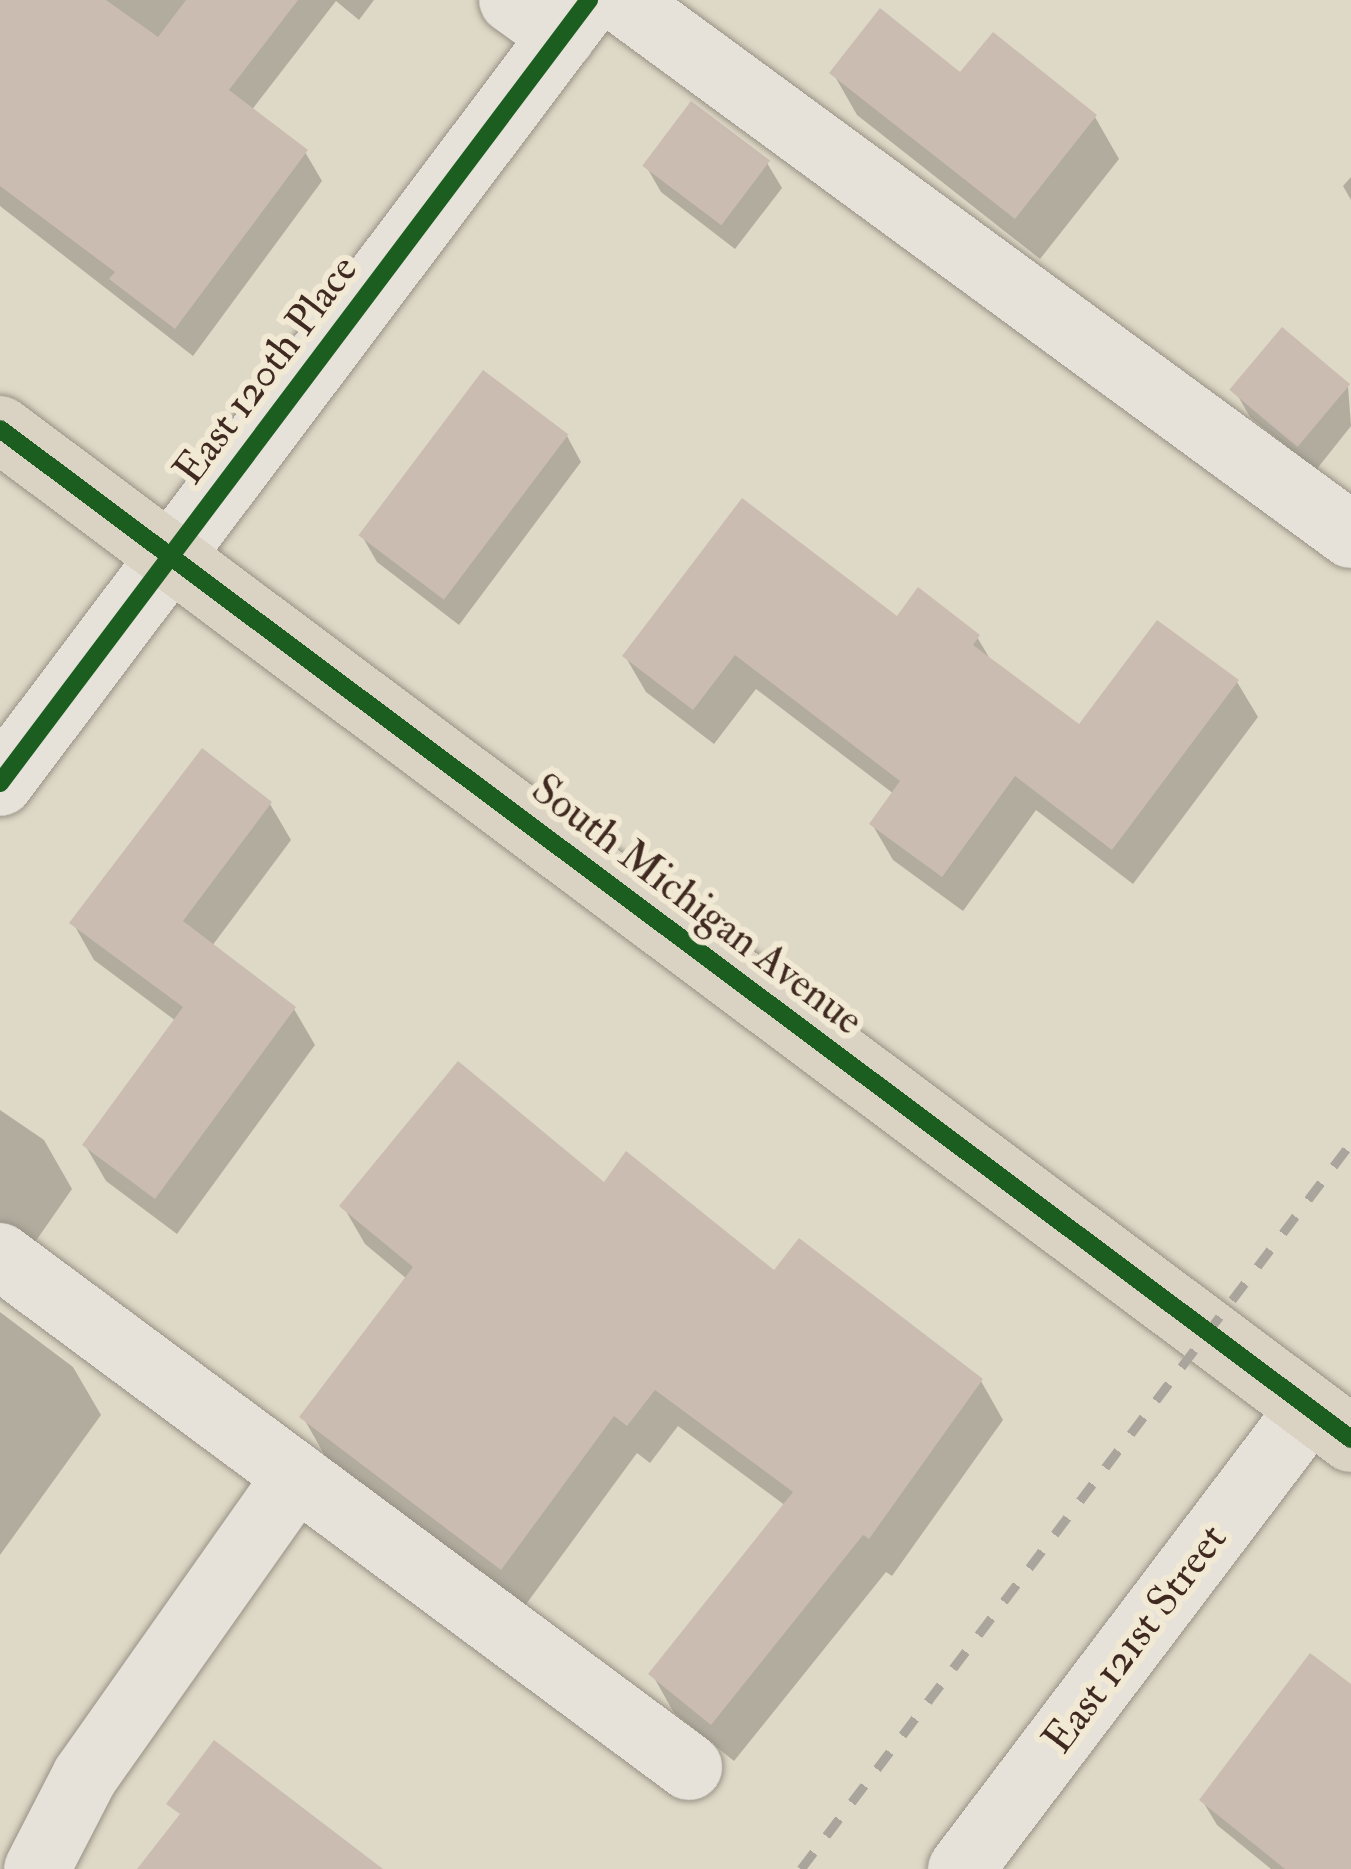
<!DOCTYPE html>
<style>
body{margin:0}
#map{position:relative;width:1351px;height:1869px;overflow:hidden;background:#ded8c6;font-family:"IM FELL Double Pica",serif}
div>[style]{position:absolute}
[style*='--x']{left:calc(var(--x)*1px);top:calc(var(--y)*1px);width:calc(var(--w)*1px);rotate:calc(var(--a)*1deg)}
.shadow>*{inset:0;background:#0003}
.building>*{inset:0;background:#cbbcb2;transform-origin:0 0}
.roads{filter:drop-shadow(0 0 3px #989286) drop-shadow(0 0 3px #989286)}
.minor>*{height:66px;margin:-33px;padding:0 33px;transform-origin:33px;border-radius:33px;background:#e6e2da}
.major>*{height:66px;margin:-33px;padding:0 33px;transform-origin:33px;border-radius:33px;background:#dad3c4}
.rail>*{height:9px;margin-top:-4.5px;transform-origin:0;background:repeating-linear-gradient(90deg,#a9a49c 0 21px,transparent 0 42px)}
.cycleway>*{height:18px;margin:-9px;padding:0 9px;transform-origin:9px;border-radius:9px;background:#1b5e20}
span{translate:-50% -50%;white-space:nowrap;text-align:center;line-height:1.15;-webkit-text-stroke:12px #f1e9d3;paint-order:stroke}
.street-label{font-size:42px;color:#3f2920}
</style>
<div id="map">
<div class="shadow">
<i style="clip-path:polygon(0 0,374px 0,359px 20px,336px 1px,251px 111px,305px 152px,322px 181px,193px 356px,0 206px)"></i>
<i style="clip-path:polygon(833px 73px,961px 76px,1095px 117px,1119px 159px,1040px 259px,857px 115px)"></i>
<i style="clip-path:polygon(767px 163px,782px 188px,735px 249px,661px 192px,646px 166px)"></i>
<i style="clip-path:polygon(1351px 177px,1351px 200px,1343px 186px)"></i>
<i style="clip-path:polygon(1348px 386px,1351px 426px,1316px 470px,1250px 417px,1235px 391px)"></i>
<i style="clip-path:polygon(567px 436px,581px 462px,459px 625px,377px 562px,362px 536px)"></i>
<i style="clip-path:polygon(897px 620px,977px 637px,993px 664px,1080px 729px,1237px 682px,1258px 717px,1133px 884px,1036px 810px,963px 911px,893px 860px,872px 824px,894px 794px,756px 689px,714px 744px,646px 692px,625px 656px)"></i>
<i style="clip-path:polygon(270px 804px,291px 840px,212px 946px,294px 1009px,315px 1045px,177px 1234px,106px 1181px,85px 1145px,176px 1021px,94px 960px,73px 923px)"></i>
<i style="clip-path:polygon(0 1110px,44px 1140px,72px 1189px,24px 1258px,0 1242px)"></i>
<i style="clip-path:polygon(604px 1186px,981px 1381px,1003px 1420px,892px 1576px,886px 1572px,734px 1761px,674px 1713px,652px 1674px,786px 1506px,678px 1426px,650px 1463px,637px 1453px,524px 1607px,325px 1456px,303px 1417px,407px 1279px,365px 1244px,343px 1206px)"></i>
<i style="clip-path:polygon(0 1312px,73px 1367px,101px 1415px,0 1555px)"></i>
<i style="clip-path:polygon(1351px 1688px,1351px 1869px,1271px 1869px,1217px 1825px,1202px 1800px)"></i>
</div>
<div class="building">
<i style="clip-path:polygon(0 0,106px 0,158px 37px,186px 0,298px 0,229px 90px,308px 150px,175px 329px,109px 279px,115px 272px,0 186px)"></i>
<i style="clip-path:polygon(880px 8px,960px 72px,993px 32px,1097px 115px,1015px 219px,829px 73px)"></i>
<i style="left:691px;top:101px;width:99px;height:81px;rotate:37deg"></i>
<i style="left:1282px;top:327px;width:89px;height:82px;rotate:40deg"></i>
<i style="left:483px;top:370px;width:107px;height:207px;rotate:37deg"></i>
<i style="clip-path:polygon(742px 498px,897px 616px,918px 587px,980px 635px,973px 645px,1079px 724px,1157px 620px,1239px 680px,1112px 850px,1015px 776px,942px 877px,869px 824px,900px 781px,735px 655px,693px 710px,622px 656px)"></i>
<i style="clip-path:polygon(202px 748px,272px 802px,183px 921px,296px 1007px,155px 1199px,82px 1145px,183px 1007px,69px 923px)"></i>
<i style="clip-path:polygon(458px 1061px,604px 1182px,626px 1151px,774px 1270px,799px 1238px,983px 1379px,869px 1539px,863px 1535px,711px 1725px,648px 1674px,793px 1492px,655px 1390px,627px 1426px,614px 1416px,501px 1570px,299px 1417px,413px 1267px,339px 1206px)"></i>
<i style="clip-path:polygon(1310px 1653px,1351px 1684px,1351px 1869px,1285px 1869px,1199px 1800px)"></i>
<i style="clip-path:polygon(214px 1740px,383px 1869px,137px 1869px,180px 1814px,166px 1804px)"></i>
</div>
<div class="roads">
<div class="minor">
<i style="--x:512;--y:0;--w:62;--a:35.8"></i>
<i style="--x:621;--y:0;--w:905;--a:36.24"></i>
<i style="--x:0;--y:783;--w:980;--a:-53.05"></i>
<i style="--x:0;--y:1256;--w:858;--a:36.56"></i>
<i style="--x:37;--y:1869;--w:105;--a:-62.7"></i>
<i style="--x:85;--y:1776;--w:367;--a:-54.8"></i>
<i style="--x:961;--y:1869;--w:578;--a:-52.87"></i>
</div>
<div class="major">
<i style="--x:0;--y:429;--w:1687;--a:36.78"></i>
</div>
</div>
<div class="rail">
<i style="--x:801;--y:1869;--w:911;--a:-52.85"></i>
</div>
<div class="cycleway">
<i style="--x:0;--y:429;--w:1687;--a:36.78"></i>
<i style="--x:0;--y:783;--w:980;--a:-53.05"></i>
</div>
<div class="street-label">
<span style="left:266px;top:370px;rotate:-53deg">East 120th Place</span>
<span style="left:697px;top:905px;rotate:37deg">South Michigan Avenue</span>
<span style="left:1135px;top:1639px;rotate:-53deg">East 121st Street</span>
</div>
</div>
